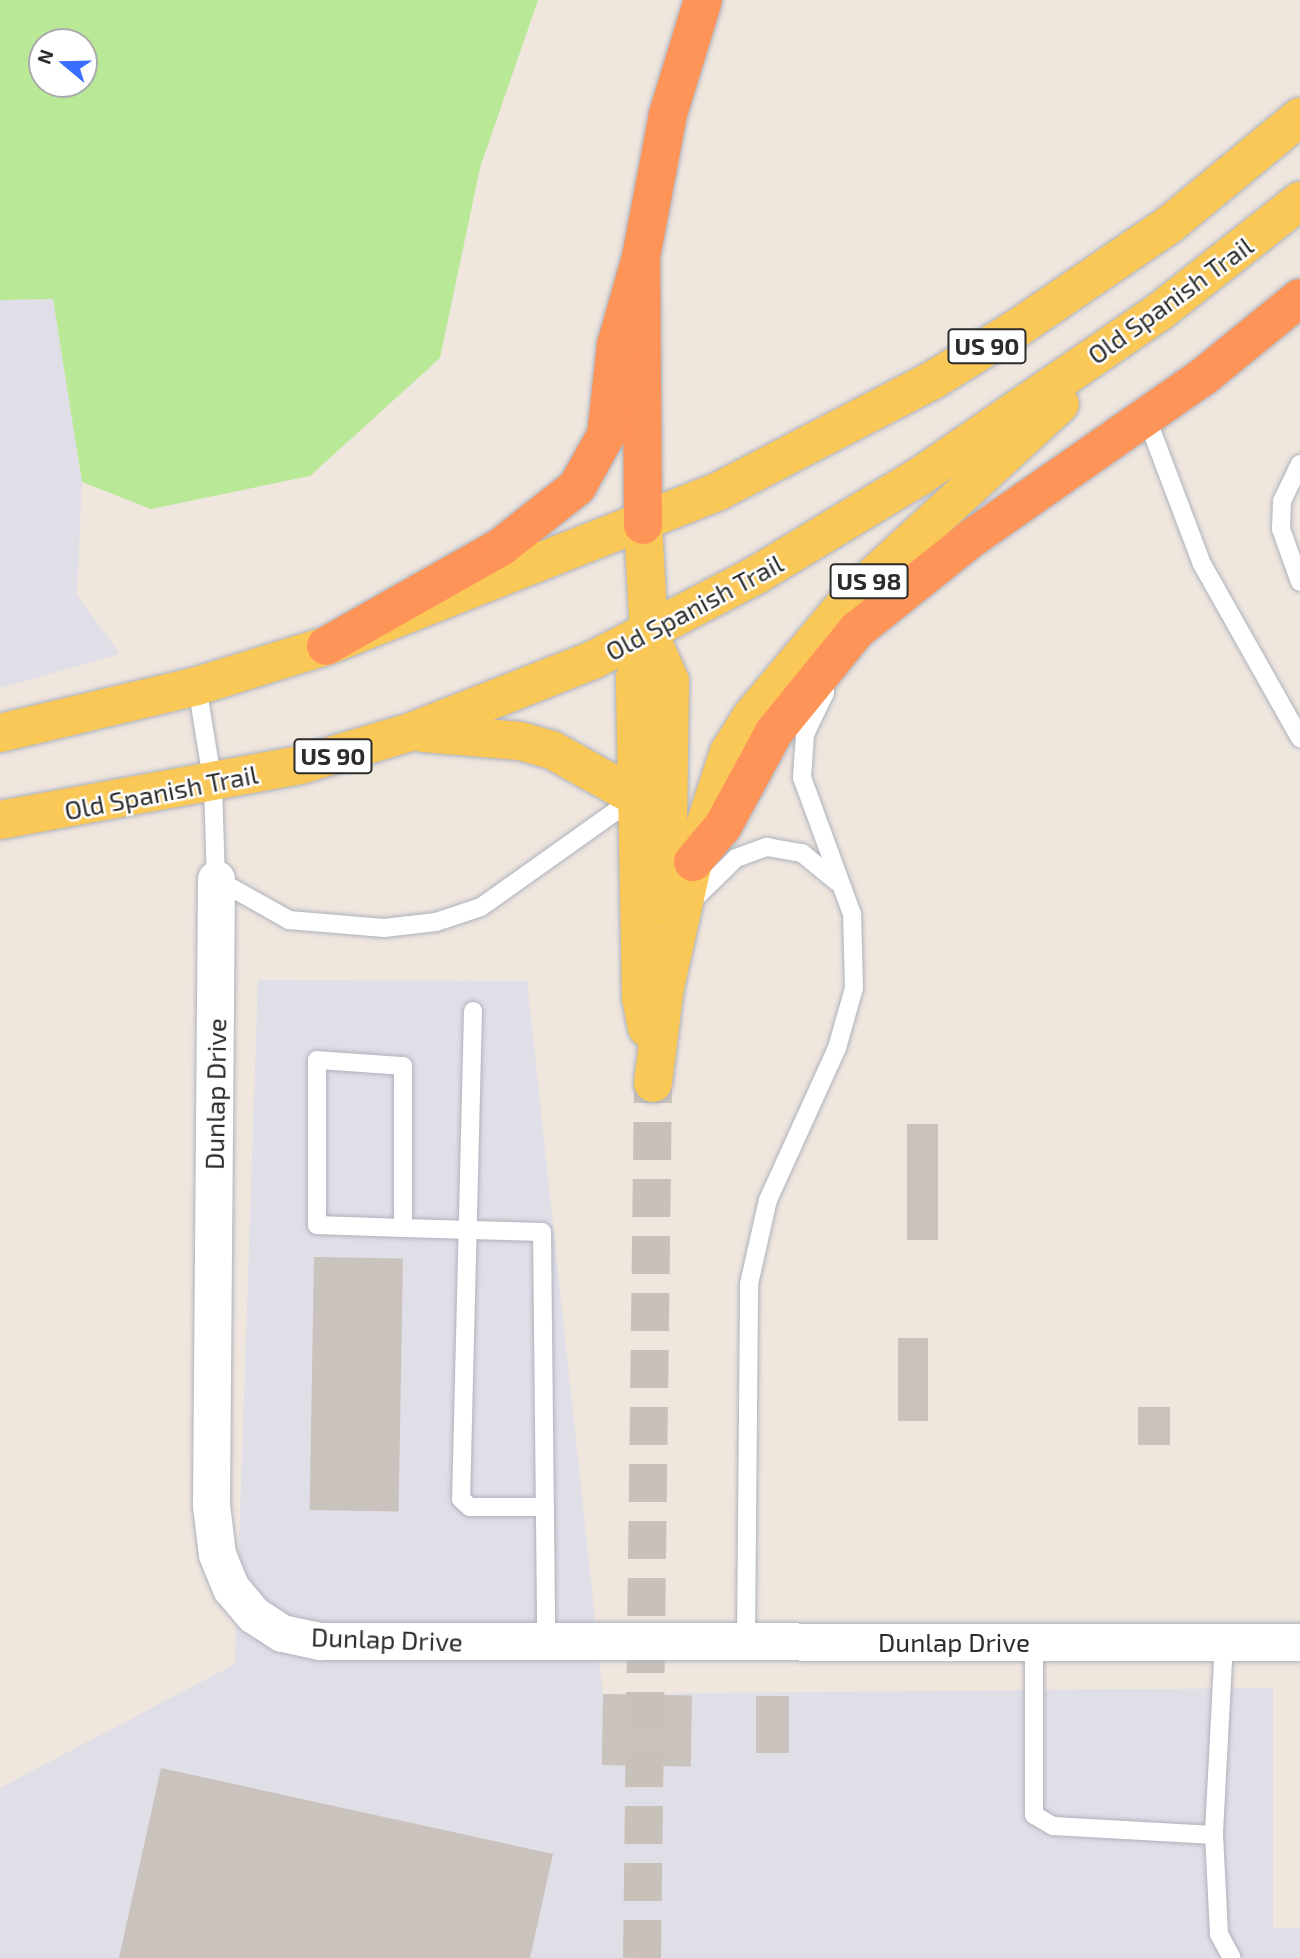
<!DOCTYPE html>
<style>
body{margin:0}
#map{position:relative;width:1300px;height:1958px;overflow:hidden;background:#efe6de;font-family:"Exo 2",sans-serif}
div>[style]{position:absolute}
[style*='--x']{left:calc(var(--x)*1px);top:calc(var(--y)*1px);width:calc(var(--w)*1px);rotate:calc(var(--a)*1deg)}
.industrial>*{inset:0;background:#e0dee7}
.green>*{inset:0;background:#b9e897}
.building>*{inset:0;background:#cac3bd;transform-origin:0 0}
.primary-tunnel>*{height:38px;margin-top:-19px;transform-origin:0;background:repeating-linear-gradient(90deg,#c8c1ba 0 38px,transparent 0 57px)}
.roads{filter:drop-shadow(0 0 2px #aeb2bd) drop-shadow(0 0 2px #aeb2bd)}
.service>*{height:18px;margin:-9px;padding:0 9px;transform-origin:9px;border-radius:9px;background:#fff}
.minor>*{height:37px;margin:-18.5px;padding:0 18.5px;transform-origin:18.5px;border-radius:18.5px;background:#fff}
.primary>*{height:38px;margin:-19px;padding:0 19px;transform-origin:19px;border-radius:19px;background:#fac857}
.motorway>*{height:38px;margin:-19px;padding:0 19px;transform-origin:19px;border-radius:19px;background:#ff9458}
span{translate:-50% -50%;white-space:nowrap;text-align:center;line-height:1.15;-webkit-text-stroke:5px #fff;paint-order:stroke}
.shield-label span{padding:2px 5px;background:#fff;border:2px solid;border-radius:5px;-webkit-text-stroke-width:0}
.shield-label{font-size:24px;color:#2c2c2c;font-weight:700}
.street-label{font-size:26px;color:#2c2c2c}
.north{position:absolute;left:28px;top:28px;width:70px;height:70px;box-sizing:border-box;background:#fff;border:2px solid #ababab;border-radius:50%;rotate:289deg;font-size:19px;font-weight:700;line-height:28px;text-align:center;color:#2c2c2c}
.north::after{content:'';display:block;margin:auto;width:24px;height:32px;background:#3a6eff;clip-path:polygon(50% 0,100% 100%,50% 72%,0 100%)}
</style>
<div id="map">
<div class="industrial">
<i style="clip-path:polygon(53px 299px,82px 482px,77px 595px,120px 654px,0 688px,0 300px)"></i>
<i style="clip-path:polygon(258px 980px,527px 981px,603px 1694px,1273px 1688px,1273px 1928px,1300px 1928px,1300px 1958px,0 1958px,0 1788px,235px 1664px)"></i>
</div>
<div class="green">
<i style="clip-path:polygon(evenodd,0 0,538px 0,480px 168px,440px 358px,310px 476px,151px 509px,82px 482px,53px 299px,0 300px,0 0,42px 42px,84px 42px,84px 84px,42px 84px,42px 42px)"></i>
</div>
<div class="building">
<i style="left:907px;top:1124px;width:31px;height:116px"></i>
<i style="left:314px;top:1257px;width:89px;height:253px;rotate:1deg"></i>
<i style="left:898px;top:1338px;width:30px;height:83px"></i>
<i style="left:1138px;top:1407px;width:32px;height:38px"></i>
<i style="left:603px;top:1694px;width:89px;height:71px;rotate:1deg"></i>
<i style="left:756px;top:1696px;width:33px;height:57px"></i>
<i style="clip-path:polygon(161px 1768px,553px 1854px,530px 1958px,119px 1958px)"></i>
</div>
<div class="primary-tunnel">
<i style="--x:642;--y:1958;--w:875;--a:-89.28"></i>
</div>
<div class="roads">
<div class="service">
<i style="--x:1146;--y:416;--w:158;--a:69.3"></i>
<i style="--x:1202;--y:564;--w:200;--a:60.6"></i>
<i style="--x:1300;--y:464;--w:41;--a:115.9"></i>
<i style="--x:1282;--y:501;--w:28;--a:92"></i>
<i style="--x:1281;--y:529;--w:56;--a:70.3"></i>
<i style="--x:197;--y:686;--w:100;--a:80.8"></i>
<i style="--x:213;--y:785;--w:94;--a:88.2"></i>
<i style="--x:216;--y:879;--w:84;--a:29.3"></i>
<i style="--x:289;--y:920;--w:95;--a:4.8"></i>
<i style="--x:384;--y:928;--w:52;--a:-6.6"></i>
<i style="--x:436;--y:922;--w:47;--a:-18.4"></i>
<i style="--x:481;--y:907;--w:190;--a:-35.4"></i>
<i style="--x:693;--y:900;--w:60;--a:-44.3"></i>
<i style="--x:736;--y:858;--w:33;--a:-20"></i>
<i style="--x:767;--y:847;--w:36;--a:10"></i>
<i style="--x:802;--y:853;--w:45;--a:39.6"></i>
<i style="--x:473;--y:1011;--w:488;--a:91.4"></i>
<i style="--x:461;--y:1499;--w:12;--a:42"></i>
<i style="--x:470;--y:1507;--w:75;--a:0"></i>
<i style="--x:403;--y:1228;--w:162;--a:-90"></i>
<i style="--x:403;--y:1066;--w:86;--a:-176"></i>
<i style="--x:317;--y:1060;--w:165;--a:90"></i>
<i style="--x:317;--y:1225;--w:86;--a:2"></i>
<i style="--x:403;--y:1228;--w:139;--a:1.6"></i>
<i style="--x:542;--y:1232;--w:410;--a:89.4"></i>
<i style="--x:746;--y:1641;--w:357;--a:-89.5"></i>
<i style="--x:749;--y:1284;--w:86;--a:-77.3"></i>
<i style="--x:768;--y:1200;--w:167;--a:-65.6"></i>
<i style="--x:837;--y:1048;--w:62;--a:-74.2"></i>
<i style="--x:854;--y:988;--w:74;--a:-91.5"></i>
<i style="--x:852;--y:914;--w:146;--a:-110.1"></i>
<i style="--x:802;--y:777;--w:43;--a:-86"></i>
<i style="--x:805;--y:734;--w:46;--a:-64"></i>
<i style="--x:1034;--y:1642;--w:173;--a:90"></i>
<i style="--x:1034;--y:1815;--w:22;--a:30"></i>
<i style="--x:1053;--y:1826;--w:161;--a:3.2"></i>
<i style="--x:1224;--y:1642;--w:193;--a:93"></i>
<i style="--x:1214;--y:1835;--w:99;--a:87.1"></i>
<i style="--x:1219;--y:1934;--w:27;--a:62"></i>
</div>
<div class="minor">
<i style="--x:216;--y:879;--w:626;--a:90.46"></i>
<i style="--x:211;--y:1505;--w:49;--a:83"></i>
<i style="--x:217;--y:1554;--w:37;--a:68"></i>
<i style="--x:231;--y:1588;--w:35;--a:50"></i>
<i style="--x:254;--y:1615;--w:33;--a:33"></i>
<i style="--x:282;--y:1633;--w:40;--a:12"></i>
<i style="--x:321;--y:1641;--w:979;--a:0.06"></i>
</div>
<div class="primary">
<i style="--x:643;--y:525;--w:109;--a:86.8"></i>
<i style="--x:649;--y:634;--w:51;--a:65.9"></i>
<i style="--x:670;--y:681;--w:227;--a:90.8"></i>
<i style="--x:0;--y:733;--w:203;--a:-13.4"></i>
<i style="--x:197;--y:686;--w:135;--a:-17.2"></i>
<i style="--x:326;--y:646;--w:422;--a:-21.5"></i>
<i style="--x:719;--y:491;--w:241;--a:-27.4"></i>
<i style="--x:933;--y:380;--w:97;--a:-31.6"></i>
<i style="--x:1016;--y:329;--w:185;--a:-34.2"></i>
<i style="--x:1169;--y:225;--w:170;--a:-39.5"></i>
<i style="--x:424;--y:733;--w:96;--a:4.8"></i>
<i style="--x:520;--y:741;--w:33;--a:16"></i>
<i style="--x:552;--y:750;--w:96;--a:29.2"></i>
<i style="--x:0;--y:820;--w:305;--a:-10.4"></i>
<i style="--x:300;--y:765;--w:116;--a:-16.6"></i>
<i style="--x:411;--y:732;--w:196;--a:-21.6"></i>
<i style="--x:593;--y:660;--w:186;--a:-27.5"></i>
<i style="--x:758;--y:574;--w:188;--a:-31.1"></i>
<i style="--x:919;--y:477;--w:290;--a:-34.5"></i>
<i style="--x:1158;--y:313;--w:181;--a:-38.3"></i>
<i style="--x:647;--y:1028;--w:31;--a:-101"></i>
<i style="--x:641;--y:998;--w:320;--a:-91.1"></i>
<i style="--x:635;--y:678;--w:46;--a:-72.3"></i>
<i style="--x:653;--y:1083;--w:97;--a:-82.9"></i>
<i style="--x:665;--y:987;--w:128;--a:-77.4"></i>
<i style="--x:693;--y:862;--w:116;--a:-71.9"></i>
<i style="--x:729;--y:752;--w:41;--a:-57.8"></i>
<i style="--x:751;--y:717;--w:160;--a:-50.1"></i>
<i style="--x:854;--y:594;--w:280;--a:-42.7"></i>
</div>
<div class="motorway">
<i style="--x:643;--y:525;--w:268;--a:-90.4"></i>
<i style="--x:641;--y:257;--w:146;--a:-79.3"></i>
<i style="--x:668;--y:114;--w:119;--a:-72.9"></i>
<i style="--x:326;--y:646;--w:201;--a:-29.5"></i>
<i style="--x:501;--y:547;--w:97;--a:-38.3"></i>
<i style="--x:577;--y:487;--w:60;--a:-60.9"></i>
<i style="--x:606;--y:435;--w:91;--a:-83.7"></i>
<i style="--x:616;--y:345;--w:91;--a:-74.1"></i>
<i style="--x:693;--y:862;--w:47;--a:-50.2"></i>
<i style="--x:723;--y:826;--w:107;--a:-61.5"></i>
<i style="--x:774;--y:732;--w:132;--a:-50.9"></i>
<i style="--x:857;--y:630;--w:147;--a:-38.7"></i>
<i style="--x:972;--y:538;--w:282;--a:-34.9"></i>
<i style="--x:1203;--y:377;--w:125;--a:-39.2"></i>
</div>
</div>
<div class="shield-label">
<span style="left:987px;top:346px">US 90</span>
<span style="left:869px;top:581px">US 98</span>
<span style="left:333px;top:756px">US 90</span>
</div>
<div class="street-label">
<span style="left:1170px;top:300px;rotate:-36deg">Old Spanish Trail</span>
<span style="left:694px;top:607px;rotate:-28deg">Old Spanish Trail</span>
<span style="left:161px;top:792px;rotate:-11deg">Old Spanish Trail</span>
<span style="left:215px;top:1094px;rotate:-89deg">Dunlap Drive</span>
<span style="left:387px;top:1639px;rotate:2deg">Dunlap Drive</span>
<span style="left:954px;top:1642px">Dunlap Drive</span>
</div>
<div class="north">N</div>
</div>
